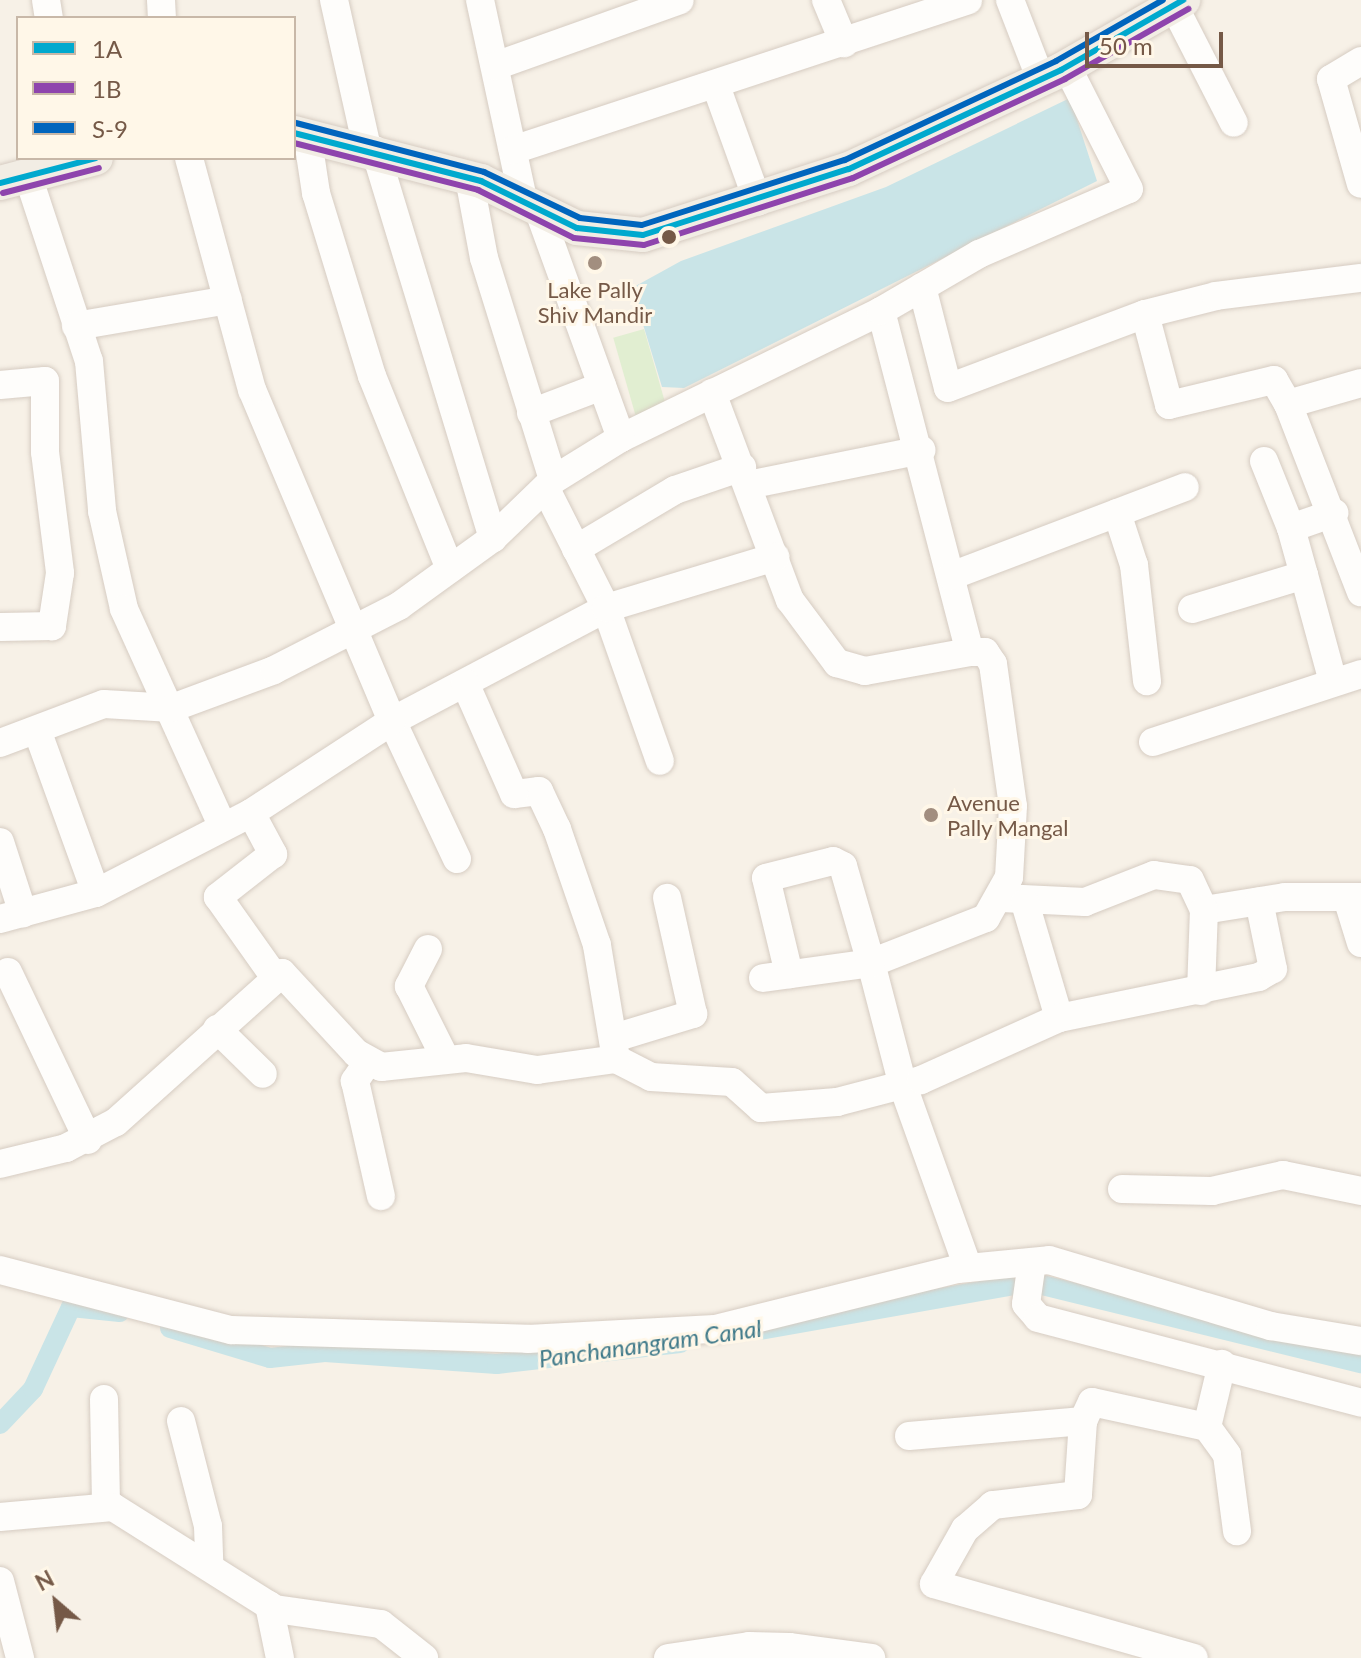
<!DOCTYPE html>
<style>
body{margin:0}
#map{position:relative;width:1361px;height:1658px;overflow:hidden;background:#f7f1e7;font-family:Lato,sans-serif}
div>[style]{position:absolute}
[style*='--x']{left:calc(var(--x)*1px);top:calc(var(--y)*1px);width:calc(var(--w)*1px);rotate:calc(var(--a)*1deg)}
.green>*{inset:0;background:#e1eed1;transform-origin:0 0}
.water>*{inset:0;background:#c9e4e7}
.canal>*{height:20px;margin:-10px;padding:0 10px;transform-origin:10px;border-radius:10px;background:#c9e4e7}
.roads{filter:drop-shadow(0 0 2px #d6ccc2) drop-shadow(0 0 2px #d6ccc2)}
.minor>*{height:28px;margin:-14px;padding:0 14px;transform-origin:14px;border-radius:14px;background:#fefdfb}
.major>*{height:34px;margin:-17px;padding:0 17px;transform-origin:17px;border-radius:17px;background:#f2ede4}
.bus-1>*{height:6px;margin:-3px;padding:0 3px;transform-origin:3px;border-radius:3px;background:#00a9ce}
.bus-2>*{height:6px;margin:-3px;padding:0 3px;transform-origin:3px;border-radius:3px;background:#8e44ad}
.bus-3>*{height:6px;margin:-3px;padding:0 3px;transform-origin:3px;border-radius:3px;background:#0065bd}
.dots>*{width:22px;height:22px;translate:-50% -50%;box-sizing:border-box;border:4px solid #fff7e8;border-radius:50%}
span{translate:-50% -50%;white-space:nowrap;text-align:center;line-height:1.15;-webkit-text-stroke:6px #fff7e8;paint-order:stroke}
.poi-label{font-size:22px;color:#755947}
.left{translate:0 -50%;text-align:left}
.water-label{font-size:24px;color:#407a8a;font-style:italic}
.legend{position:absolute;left:16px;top:16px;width:280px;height:144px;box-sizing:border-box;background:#fff7e8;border:2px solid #c8b8a8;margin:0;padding:10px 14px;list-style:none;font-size:24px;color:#755947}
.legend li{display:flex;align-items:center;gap:16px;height:40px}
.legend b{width:40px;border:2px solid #c8b8a8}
.north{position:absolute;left:16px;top:1562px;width:80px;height:80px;-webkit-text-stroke:6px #fff7e8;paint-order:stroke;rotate:332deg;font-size:22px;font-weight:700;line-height:32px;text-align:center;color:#755947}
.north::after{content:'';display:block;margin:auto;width:28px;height:36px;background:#755947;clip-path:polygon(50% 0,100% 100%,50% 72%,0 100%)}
.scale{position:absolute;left:1085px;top:32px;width:138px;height:36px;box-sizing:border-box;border:4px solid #755947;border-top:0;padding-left:10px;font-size:24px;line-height:28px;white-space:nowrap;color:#755947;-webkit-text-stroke:6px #fff7e8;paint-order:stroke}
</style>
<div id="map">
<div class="green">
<i style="left:644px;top:329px;width:89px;height:32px;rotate:74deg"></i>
</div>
<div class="water">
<i style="clip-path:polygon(1070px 98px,1097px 181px,684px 388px,662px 387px,632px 288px,681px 261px,886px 187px)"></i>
</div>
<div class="canal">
<i style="--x:170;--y:1328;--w:104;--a:16.7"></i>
<i style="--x:270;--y:1358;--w:55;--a:-6.2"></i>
<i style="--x:325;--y:1352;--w:172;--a:4"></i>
<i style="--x:497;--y:1364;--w:184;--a:-6.5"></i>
<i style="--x:759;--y:1330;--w:275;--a:-10"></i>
<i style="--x:1030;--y:1282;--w:341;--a:13.8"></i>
<i style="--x:0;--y:1424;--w:48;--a:-46.7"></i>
<i style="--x:33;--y:1389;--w:90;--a:-65.1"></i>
<i style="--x:71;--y:1307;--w:49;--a:5.8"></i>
</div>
<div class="roads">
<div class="minor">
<i style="--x:46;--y:0;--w:18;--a:81"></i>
<i style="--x:161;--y:0;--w:18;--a:87"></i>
<i style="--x:334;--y:0;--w:152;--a:77.4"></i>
<i style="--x:480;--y:0;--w:208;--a:77.8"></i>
<i style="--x:826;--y:0;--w:47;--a:67.3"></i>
<i style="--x:1010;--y:0;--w:86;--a:68.8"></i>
<i style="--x:1174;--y:6;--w:131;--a:62.9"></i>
<i style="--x:1361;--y:61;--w:35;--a:149"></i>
<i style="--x:1331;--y:79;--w:109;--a:74.1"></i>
<i style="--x:495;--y:66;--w:196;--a:-19.6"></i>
<i style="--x:716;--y:86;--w:123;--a:70.1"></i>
<i style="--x:307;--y:134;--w:60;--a:81.3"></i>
<i style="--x:316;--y:193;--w:191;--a:73"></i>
<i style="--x:372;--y:376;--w:208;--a:68"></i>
<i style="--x:375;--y:150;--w:406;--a:73.1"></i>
<i style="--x:513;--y:150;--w:479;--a:-18.2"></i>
<i style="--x:28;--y:176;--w:195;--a:71.8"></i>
<i style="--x:89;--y:361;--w:151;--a:85"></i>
<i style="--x:102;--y:511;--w:100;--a:77.3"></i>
<i style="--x:124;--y:609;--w:239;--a:65.6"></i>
<i style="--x:469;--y:178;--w:81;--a:79.4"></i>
<i style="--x:484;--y:258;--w:232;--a:72.7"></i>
<i style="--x:922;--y:287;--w:104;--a:75.6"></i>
<i style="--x:948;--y:388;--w:210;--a:-20.6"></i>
<i style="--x:1145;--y:314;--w:73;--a:-14.2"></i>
<i style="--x:1216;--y:296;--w:146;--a:-7.1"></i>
<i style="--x:881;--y:311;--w:352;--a:75.4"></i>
<i style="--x:970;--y:652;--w:15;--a:0"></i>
<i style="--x:985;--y:652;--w:14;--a:56"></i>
<i style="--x:993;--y:664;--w:143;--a:82"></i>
<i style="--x:1013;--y:806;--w:71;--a:93.2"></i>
<i style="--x:1009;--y:877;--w:47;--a:119.3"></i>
<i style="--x:986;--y:918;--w:123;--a:158.6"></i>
<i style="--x:871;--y:963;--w:127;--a:75.4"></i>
<i style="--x:903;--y:1086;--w:193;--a:70.3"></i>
<i style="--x:1145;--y:314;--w:94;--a:75.2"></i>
<i style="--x:1169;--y:405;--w:108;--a:-13.4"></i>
<i style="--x:1274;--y:380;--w:28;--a:60"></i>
<i style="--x:1288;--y:404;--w:76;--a:-16"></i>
<i style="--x:76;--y:326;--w:154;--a:-9.7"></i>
<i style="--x:0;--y:385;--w:45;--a:-5.1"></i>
<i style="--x:45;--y:381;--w:71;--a:90"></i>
<i style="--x:45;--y:452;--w:122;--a:82.9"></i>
<i style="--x:60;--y:573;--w:54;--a:98.6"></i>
<i style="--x:52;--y:626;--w:52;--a:178.9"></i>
<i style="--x:712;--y:393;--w:221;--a:69.4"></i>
<i style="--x:790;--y:600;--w:79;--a:53.3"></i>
<i style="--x:837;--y:663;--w:29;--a:16"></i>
<i style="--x:865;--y:671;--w:107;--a:-10.3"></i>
<i style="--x:1288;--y:404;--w:202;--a:68.8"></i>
<i style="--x:531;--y:413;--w:76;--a:-20.8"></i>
<i style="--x:621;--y:438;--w:289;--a:-26"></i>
<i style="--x:881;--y:311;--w:113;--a:-30.2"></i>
<i style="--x:979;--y:254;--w:163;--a:-23.4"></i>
<i style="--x:1129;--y:189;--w:137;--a:-116.9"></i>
<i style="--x:1264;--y:461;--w:72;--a:68.1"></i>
<i style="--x:748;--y:485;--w:177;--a:-11.4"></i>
<i style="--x:546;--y:489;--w:133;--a:63.2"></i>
<i style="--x:606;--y:608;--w:162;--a:70.6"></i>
<i style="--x:1117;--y:513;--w:55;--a:71.9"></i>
<i style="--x:1134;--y:565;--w:117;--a:83.6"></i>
<i style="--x:576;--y:549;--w:115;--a:-30.8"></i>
<i style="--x:675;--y:490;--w:71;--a:-18.9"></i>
<i style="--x:1304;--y:575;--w:49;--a:-105.5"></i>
<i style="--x:1291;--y:528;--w:46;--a:-19.2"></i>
<i style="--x:951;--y:576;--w:250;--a:-20.8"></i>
<i style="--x:1192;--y:609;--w:117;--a:-16.9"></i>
<i style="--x:1304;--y:575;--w:111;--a:74.8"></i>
<i style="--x:37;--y:730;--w:173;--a:70.1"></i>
<i style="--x:1153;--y:742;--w:219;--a:-18.1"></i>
<i style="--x:0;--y:743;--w:111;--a:-20.6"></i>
<i style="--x:104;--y:704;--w:68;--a:3.4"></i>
<i style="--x:172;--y:708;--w:109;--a:-20.4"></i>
<i style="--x:274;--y:670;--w:140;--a:-27.1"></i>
<i style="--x:399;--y:606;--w:116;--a:-35.9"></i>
<i style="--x:493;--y:538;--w:83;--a:-44"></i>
<i style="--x:553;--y:480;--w:80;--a:-31.7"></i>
<i style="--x:621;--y:438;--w:244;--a:-109.9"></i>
<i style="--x:251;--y:813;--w:47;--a:61.8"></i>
<i style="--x:273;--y:854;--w:70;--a:142"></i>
<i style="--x:218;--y:897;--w:97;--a:54.7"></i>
<i style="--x:0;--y:842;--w:75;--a:72.1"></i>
<i style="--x:457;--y:859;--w:153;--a:-115.2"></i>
<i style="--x:392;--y:721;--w:242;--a:-27.8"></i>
<i style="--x:606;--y:608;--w:177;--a:-16.8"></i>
<i style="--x:1002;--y:898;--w:83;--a:2.8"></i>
<i style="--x:1085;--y:902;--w:74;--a:-21.4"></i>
<i style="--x:1154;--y:875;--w:36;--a:8"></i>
<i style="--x:1190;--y:880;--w:33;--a:65"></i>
<i style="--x:1204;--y:910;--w:82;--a:-9.1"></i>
<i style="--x:1285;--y:897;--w:76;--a:0"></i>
<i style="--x:1348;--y:901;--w:44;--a:72.8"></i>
<i style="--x:1025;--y:903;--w:120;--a:73.5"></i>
<i style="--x:0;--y:919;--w:99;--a:-15.2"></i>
<i style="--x:96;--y:893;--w:174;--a:-27.3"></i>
<i style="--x:251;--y:813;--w:168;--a:-33.1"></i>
<i style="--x:392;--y:721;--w:359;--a:-112.9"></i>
<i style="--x:252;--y:390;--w:240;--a:-105.2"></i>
<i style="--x:428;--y:949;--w:42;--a:117.2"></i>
<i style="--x:409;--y:986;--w:80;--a:63.4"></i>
<i style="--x:8;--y:972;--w:186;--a:64.5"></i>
<i style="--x:763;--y:978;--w:109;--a:-7.9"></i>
<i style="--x:871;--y:963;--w:101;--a:-106.1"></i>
<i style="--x:843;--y:866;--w:11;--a:-153"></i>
<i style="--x:833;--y:861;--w:69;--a:165.8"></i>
<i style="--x:766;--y:878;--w:99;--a:76.5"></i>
<i style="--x:1201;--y:991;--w:81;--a:-87.9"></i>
<i style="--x:217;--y:1029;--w:64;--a:44.4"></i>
<i style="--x:614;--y:1038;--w:83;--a:-16.9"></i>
<i style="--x:693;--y:1014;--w:119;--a:-102.6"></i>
<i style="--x:616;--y:1059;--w:39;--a:27"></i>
<i style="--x:651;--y:1077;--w:81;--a:3.5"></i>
<i style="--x:732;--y:1082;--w:39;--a:42"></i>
<i style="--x:761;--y:1108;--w:76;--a:-4.5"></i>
<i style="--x:837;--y:1102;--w:87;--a:-14.7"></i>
<i style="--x:921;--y:1080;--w:151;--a:-24.2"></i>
<i style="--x:1059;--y:1018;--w:204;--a:-11.6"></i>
<i style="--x:1259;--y:977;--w:16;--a:-30"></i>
<i style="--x:1273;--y:969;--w:69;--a:-101.6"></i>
<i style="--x:367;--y:1063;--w:22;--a:124"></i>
<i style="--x:355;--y:1081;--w:118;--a:77.3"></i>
<i style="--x:0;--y:1164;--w:68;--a:-13.6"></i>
<i style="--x:66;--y:1148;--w:56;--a:-27.5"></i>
<i style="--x:116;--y:1122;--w:223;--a:-41.9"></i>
<i style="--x:282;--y:973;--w:109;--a:47.2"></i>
<i style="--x:356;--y:1053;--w:29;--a:29"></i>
<i style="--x:381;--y:1067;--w:85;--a:-6"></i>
<i style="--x:466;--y:1058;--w:72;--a:9.6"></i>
<i style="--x:537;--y:1070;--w:80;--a:-7.9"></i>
<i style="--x:616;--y:1059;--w:116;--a:-99.5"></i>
<i style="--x:597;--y:945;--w:123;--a:-109"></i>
<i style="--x:557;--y:829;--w:42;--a:-115.3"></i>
<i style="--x:539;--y:791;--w:25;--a:173"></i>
<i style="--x:514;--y:794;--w:121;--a:-113.8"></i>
<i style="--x:1122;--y:1189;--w:90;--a:1.3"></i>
<i style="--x:1212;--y:1191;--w:73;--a:-12.7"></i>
<i style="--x:1283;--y:1175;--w:80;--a:11.6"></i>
<i style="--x:1032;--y:1262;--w:42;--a:98.1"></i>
<i style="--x:1026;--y:1304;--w:18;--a:49"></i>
<i style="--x:1038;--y:1318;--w:334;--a:14.7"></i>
<i style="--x:0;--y:1270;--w:239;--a:14.6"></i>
<i style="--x:231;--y:1330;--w:297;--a:1.7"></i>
<i style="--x:528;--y:1339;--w:187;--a:-3.1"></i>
<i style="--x:715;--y:1329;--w:250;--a:-13.9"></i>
<i style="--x:958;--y:1269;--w:91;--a:-5.6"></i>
<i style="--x:1049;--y:1260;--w:232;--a:16.6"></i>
<i style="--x:1271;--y:1326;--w:91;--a:9.5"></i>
<i style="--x:104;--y:1399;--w:108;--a:88.9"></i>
<i style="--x:181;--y:1421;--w:108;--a:75.6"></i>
<i style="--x:208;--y:1526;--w:38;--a:88"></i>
<i style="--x:1083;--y:1421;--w:74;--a:93.9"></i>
<i style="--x:1078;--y:1495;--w:86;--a:173.3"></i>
<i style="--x:993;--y:1505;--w:37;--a:139"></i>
<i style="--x:965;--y:1529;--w:63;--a:119.4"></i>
<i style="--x:934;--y:1584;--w:270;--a:15.9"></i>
<i style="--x:1207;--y:1427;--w:34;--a:54"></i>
<i style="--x:1227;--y:1455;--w:77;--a:82.5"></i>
<i style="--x:909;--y:1436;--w:175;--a:-4.9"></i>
<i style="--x:1083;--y:1421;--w:21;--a:-65"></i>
<i style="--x:1092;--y:1402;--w:118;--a:12.3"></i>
<i style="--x:1207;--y:1427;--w:65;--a:-76.6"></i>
<i style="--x:0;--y:1517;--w:113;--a:-5.1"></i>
<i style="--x:113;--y:1507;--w:191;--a:32.2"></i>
<i style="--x:275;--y:1609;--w:107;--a:8.1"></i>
<i style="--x:381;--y:1624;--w:55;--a:38.3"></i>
<i style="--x:0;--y:1581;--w:80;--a:75.4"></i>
<i style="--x:269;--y:1605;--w:54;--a:78.3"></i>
<i style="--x:789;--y:1647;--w:83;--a:7.6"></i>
<i style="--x:668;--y:1658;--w:82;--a:-8.4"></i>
<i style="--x:749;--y:1646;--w:40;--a:1.4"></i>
<i style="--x:789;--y:1647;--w:11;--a:75"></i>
</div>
<div class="major">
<i style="--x:294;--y:133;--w:193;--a:14.4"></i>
<i style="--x:481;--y:181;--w:107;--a:26.1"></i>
<i style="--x:577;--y:228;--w:66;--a:6.1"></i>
<i style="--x:643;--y:235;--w:216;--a:-17.8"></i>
<i style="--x:849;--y:169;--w:234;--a:-25"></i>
<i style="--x:1061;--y:70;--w:141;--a:-29.8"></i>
<i style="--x:0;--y:183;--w:99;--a:-14.6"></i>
</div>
</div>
<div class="bus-1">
<i style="--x:294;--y:133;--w:193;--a:14.4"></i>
<i style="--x:481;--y:181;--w:107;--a:26.1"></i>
<i style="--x:577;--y:228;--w:66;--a:6.1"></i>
<i style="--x:643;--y:235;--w:216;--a:-17.8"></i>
<i style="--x:849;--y:169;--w:234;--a:-25"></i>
<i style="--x:1061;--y:70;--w:141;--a:-29.8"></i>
<i style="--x:0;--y:183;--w:99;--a:-14.6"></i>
</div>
<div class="bus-2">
<i style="--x:294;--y:143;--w:190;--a:14.3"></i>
<i style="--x:478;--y:190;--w:107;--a:26.6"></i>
<i style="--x:574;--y:238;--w:70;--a:5.7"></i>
<i style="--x:644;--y:245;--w:219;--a:-17.8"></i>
<i style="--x:853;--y:178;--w:234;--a:-25"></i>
<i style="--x:1065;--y:79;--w:142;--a:-29.6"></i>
<i style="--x:3;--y:193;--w:99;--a:-14.6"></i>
</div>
<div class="bus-3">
<i style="--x:296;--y:123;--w:194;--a:14.6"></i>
<i style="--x:484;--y:172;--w:106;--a:25.6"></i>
<i style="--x:580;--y:218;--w:62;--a:6.4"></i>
<i style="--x:642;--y:225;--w:213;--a:-17.8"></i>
<i style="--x:845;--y:160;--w:233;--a:-25.1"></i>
<i style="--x:1056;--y:61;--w:123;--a:-29.7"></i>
</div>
<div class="dots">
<i style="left:669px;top:237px;background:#755947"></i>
<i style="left:595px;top:263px;background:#a28e7f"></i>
<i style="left:931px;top:815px;background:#a28e7f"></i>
</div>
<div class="poi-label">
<span style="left:595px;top:302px">Lake Pally<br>Shiv Mandir</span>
<span class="left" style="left:947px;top:815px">Avenue<br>Pally Mangal</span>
</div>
<div class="water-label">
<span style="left:650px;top:1343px;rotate:-8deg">Panchanangram Canal</span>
</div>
<ul class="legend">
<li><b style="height:10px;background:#00a9ce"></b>1A</li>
<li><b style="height:10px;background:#8e44ad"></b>1B</li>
<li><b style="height:10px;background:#0065bd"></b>S-9</li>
</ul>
<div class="north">N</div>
<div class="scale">50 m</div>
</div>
